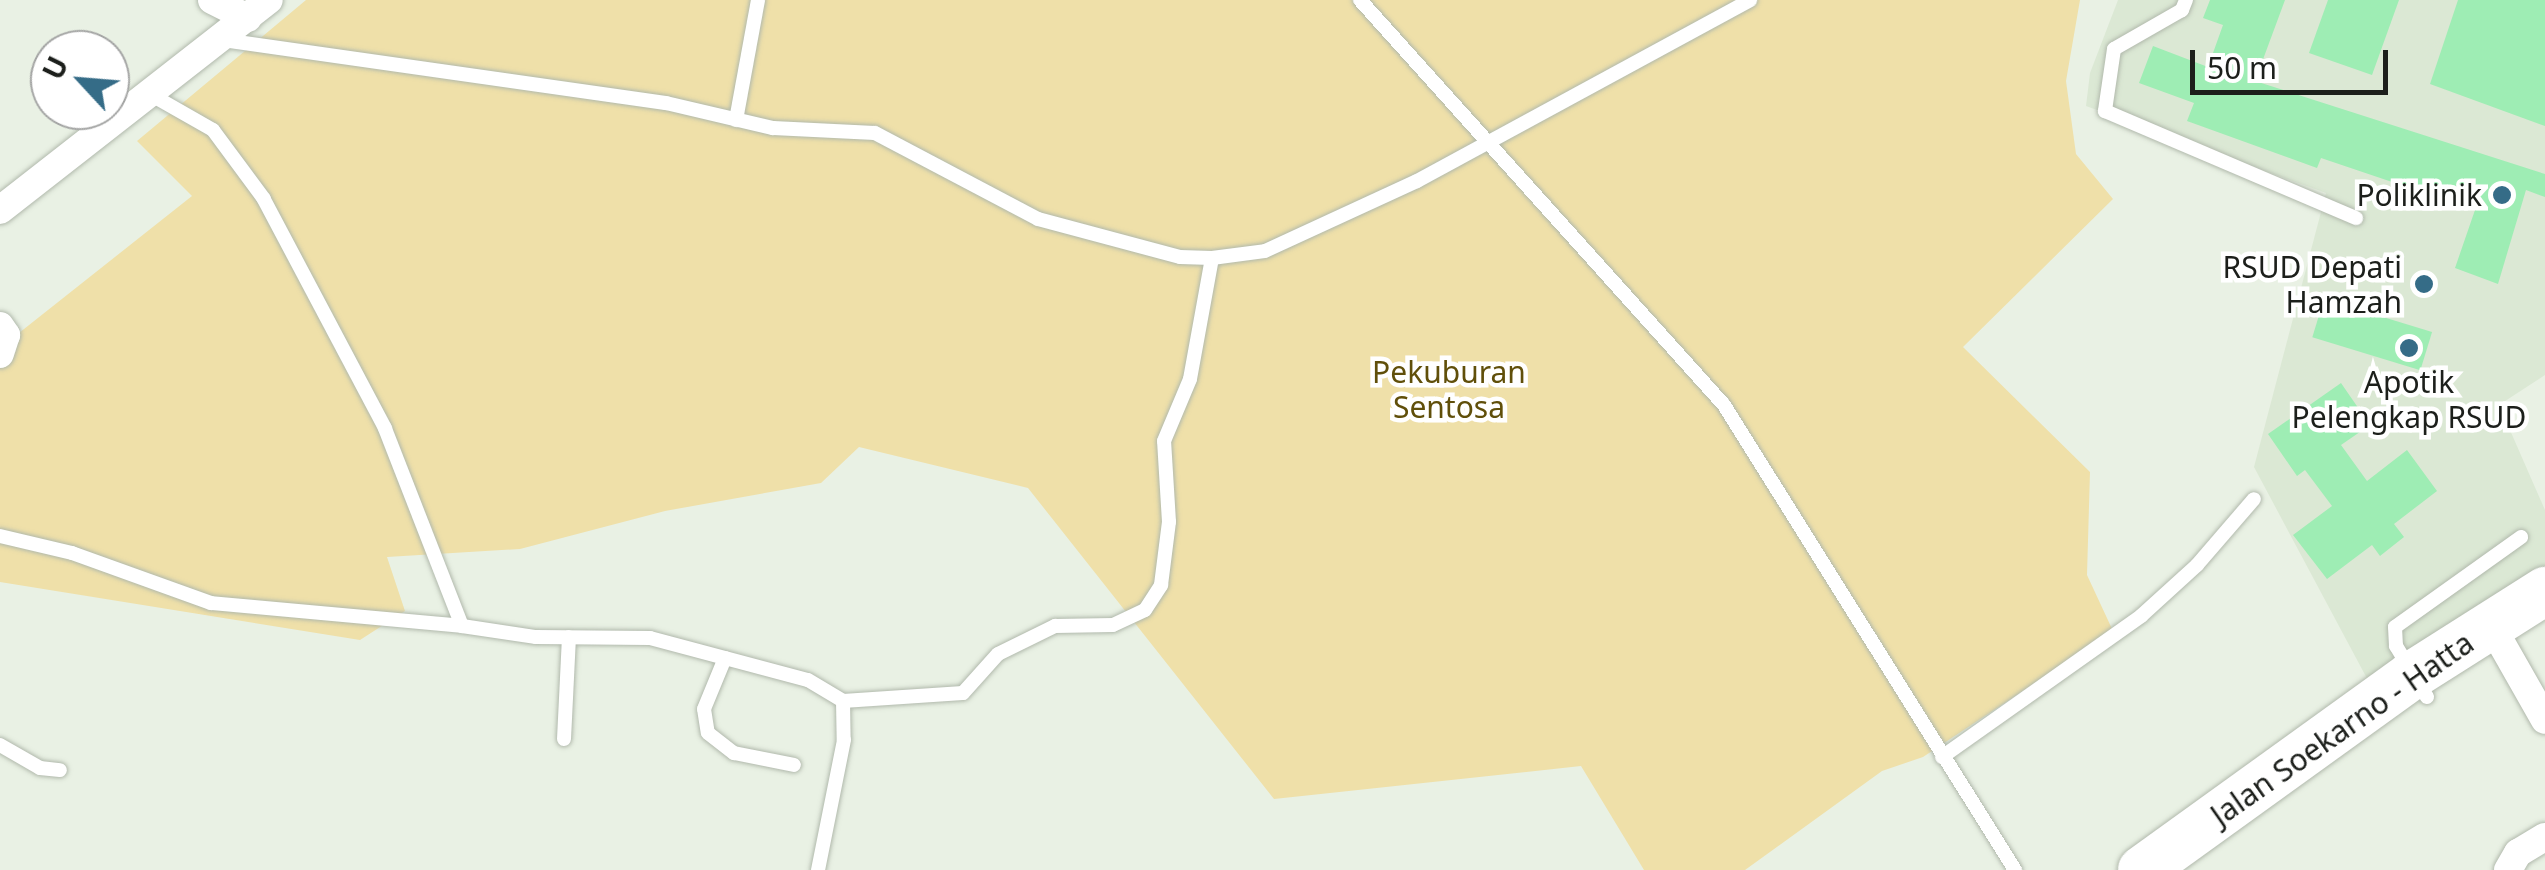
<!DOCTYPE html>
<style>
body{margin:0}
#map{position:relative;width:2545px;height:870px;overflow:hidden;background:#e9f1e4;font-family:"Noto Sans",sans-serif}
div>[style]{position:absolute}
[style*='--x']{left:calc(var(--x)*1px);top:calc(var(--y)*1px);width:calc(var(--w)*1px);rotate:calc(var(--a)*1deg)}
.built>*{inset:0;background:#dbe8d4}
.green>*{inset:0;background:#efe0a9}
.building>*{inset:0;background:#9eedb4;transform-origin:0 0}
.roads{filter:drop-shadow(0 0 2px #b1b9ac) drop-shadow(0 0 2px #b1b9ac)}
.service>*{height:14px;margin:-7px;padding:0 7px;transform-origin:7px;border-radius:7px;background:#fff}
.minor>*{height:28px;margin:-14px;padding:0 14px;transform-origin:14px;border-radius:14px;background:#fff}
.trunk>*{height:48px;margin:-24px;padding:0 24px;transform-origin:24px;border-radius:24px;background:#fff}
.dots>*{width:28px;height:28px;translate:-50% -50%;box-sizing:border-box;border:5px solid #fff;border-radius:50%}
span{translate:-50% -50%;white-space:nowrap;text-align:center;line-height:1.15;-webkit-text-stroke:9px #fff;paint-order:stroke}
.poi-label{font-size:30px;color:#1c1f1b}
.right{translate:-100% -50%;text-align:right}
.park-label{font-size:30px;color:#604f0a}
.street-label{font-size:30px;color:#1c1f1b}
.north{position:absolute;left:30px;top:30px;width:100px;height:100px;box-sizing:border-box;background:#fff;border:2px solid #a4a5a4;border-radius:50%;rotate:296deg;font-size:28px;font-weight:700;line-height:40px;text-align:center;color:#1c1f1b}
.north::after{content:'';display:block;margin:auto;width:35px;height:45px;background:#356c87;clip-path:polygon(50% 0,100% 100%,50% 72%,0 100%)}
.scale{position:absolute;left:2190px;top:50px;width:198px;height:45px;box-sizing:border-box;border:5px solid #1c1f1b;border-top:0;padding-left:12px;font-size:30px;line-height:35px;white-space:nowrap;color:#1c1f1b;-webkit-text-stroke:8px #fff;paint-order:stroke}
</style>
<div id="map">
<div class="built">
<i style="clip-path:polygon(2118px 0,2545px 0,2545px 375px,2499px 405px,2545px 510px,2545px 581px,2371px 686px,2254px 467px,2326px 193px,2086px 106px,2090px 73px)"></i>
</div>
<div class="green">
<i style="clip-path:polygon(306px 0,2080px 0,2066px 81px,2076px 154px,2113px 199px,1963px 347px,2090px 472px,2087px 575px,2113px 631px,1923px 757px,1882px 771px,1745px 870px,1644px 870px,1581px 766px,1274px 799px,1028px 488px,859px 447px,821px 483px,665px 511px,520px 549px,387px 557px,405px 611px,360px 640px,0 582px,0 348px,192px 196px,137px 141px)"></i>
</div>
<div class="building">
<i style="clip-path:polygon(2210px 0,2285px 0,2255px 81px,2545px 174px,2545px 197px,2526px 190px,2498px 284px,2455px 268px,2475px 210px,2321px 158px,2317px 168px,2187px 121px,2194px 103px,2139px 83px,2153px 46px,2208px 67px,2223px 25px,2203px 18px)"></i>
<i style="clip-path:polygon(2328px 0,2399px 0,2372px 75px,2309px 53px)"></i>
<i style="clip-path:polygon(2458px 0,2545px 0,2545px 126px,2430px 84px)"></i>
<i style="left:2324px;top:299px;width:113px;height:40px;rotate:17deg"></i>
<i style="clip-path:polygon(2341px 383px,2370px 425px,2341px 445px,2367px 481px,2407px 450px,2437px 491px,2394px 524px,2404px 537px,2380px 556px,2372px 545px,2327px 579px,2293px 535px,2332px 506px,2305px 470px,2297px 476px,2268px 434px)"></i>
</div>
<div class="roads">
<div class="service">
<i style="--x:1360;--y:0;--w:545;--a:48.05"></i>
<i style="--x:1724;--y:405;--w:549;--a:57.96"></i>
<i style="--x:2186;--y:0;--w:11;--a:112"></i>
<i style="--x:2182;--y:10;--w:78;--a:150.2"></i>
<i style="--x:2114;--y:49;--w:63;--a:98.3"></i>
<i style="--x:2105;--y:111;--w:273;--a:23.1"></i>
<i style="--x:223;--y:40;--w:447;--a:8.1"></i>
<i style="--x:666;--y:103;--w:110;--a:13.2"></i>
<i style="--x:773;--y:128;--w:102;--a:2.8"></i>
<i style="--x:875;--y:133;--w:184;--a:27.8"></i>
<i style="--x:1038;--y:219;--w:147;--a:15"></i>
<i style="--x:1180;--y:257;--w:32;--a:2"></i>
<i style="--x:1212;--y:258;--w:53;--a:-7.5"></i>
<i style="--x:1265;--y:251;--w:167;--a:-24.7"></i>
<i style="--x:1417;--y:181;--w:379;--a:-28.5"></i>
<i style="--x:736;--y:120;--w:122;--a:-79.6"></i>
<i style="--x:0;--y:536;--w:74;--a:13.3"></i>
<i style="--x:72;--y:553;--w:148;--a:19.8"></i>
<i style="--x:211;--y:603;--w:252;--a:5.2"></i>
<i style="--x:462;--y:626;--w:212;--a:-111.3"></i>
<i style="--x:385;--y:428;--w:259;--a:-117.9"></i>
<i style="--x:264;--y:199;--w:86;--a:-126.5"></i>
<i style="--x:213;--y:130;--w:73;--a:-150.3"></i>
<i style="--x:462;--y:626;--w:75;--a:8.5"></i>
<i style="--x:536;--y:637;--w:114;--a:0.5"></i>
<i style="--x:650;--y:638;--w:163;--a:14.9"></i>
<i style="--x:808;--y:680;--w:41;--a:31"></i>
<i style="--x:843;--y:701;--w:39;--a:89"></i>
<i style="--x:844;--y:740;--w:133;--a:101.3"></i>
<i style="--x:725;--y:658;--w:55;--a:112.4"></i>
<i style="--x:704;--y:709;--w:24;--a:81"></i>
<i style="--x:708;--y:733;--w:33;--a:38"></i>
<i style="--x:734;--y:753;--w:61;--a:11.3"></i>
<i style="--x:2427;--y:697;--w:60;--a:-121.3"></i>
<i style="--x:2396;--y:646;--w:19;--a:-93"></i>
<i style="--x:2395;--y:627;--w:155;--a:-35.5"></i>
<i style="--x:843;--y:701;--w:120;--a:-3.8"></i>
<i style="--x:963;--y:693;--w:52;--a:-48.1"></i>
<i style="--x:998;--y:654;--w:64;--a:-26.2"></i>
<i style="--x:1055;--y:626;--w:58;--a:-1"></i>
<i style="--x:1113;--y:625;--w:35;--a:-25"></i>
<i style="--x:1145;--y:610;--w:30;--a:-57"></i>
<i style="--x:1161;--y:585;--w:64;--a:-82.8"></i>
<i style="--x:1169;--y:522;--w:81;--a:-93.5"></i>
<i style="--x:1164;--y:441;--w:67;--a:-67.2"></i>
<i style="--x:1190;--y:379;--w:123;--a:-79.7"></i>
<i style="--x:564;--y:739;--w:102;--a:-87.2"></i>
<i style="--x:0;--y:745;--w:46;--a:29.9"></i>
<i style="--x:40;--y:768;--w:20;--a:6"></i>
<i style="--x:1942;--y:757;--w:244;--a:-35.3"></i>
<i style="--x:2141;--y:616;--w:76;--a:-42.3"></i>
<i style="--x:2197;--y:565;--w:87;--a:-49.2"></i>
</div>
<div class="minor">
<i style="--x:212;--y:0;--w:40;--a:26.6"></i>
<i style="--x:0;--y:210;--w:341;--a:-38"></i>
<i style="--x:0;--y:326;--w:11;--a:56"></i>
<i style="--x:6;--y:335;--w:20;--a:108"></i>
<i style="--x:2491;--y:625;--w:109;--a:60.4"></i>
<i style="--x:2508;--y:870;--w:20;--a:-60"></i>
<i style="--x:2518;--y:853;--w:31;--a:-31"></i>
</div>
<div class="trunk">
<i style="--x:2142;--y:870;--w:332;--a:-35.8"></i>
<i style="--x:2411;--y:676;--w:159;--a:-32.4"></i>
</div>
</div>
<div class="dots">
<i style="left:2502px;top:195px;background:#356c87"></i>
<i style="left:2424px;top:284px;background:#356c87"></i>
<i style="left:2409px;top:348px;background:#356c87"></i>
</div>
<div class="poi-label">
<span class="right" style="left:2482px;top:195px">Poliklinik</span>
<span class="right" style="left:2402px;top:284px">RSUD Depati<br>Hamzah</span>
<span style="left:2409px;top:399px">Apotik<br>Pelengkap RSUD</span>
</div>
<div class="park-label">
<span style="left:1449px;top:389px">Pekuburan<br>Sentosa</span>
</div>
<div class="street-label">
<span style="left:2342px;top:729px;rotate:-35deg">Jalan Soekarno - Hatta</span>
</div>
<div class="north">U</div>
<div class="scale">50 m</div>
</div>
